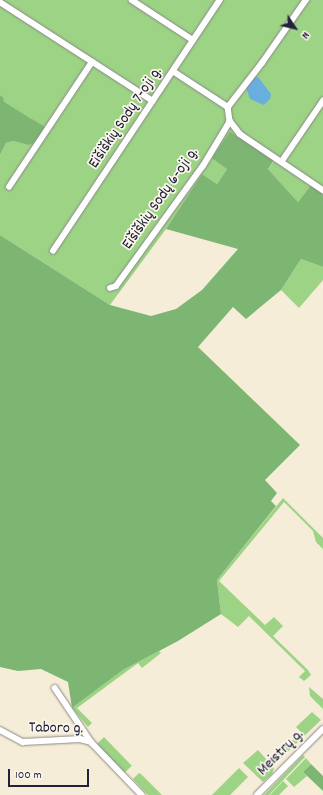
<!DOCTYPE html>
<meta charset="utf-8">
<style>
body{margin:0}
#map{position:relative;width:323px;height:795px;overflow:hidden;background:#f5edd7;font-family:Dekko,sans-serif}
div>[style]{position:absolute}
[style*='--x']{left:calc(var(--x)*1px);top:calc(var(--y)*1px);width:calc(var(--w)*1px);rotate:calc(var(--a)*1deg)}
.green>*{inset:0;background:#9cd385;transform-origin:0 0}
.forest>*{inset:0;background:#7db572}
.water>*{inset:0;background:#68afdf}
.roads{filter:drop-shadow(0 0 1px #8c8889) drop-shadow(0 0 1px #8c8889)}
.minor>*{height:5.5px;margin:-2.75px;padding:0 2.75px;transform-origin:2.75px;border-radius:2.75px;background:#fff}
span{translate:-50% -50%;white-space:nowrap;text-align:center;line-height:1.15;-webkit-text-stroke:3.5px #fbf7ec;paint-order:stroke}
.street-label{font-size:16px;color:#22223b}
.north{position:absolute;left:275px;top:8px;width:40px;height:40px;-webkit-text-stroke:3px #fbf7ec;paint-order:stroke;rotate:125deg;font-size:11px;font-weight:700;line-height:16px;text-align:center;color:#22223b}
.north::after{content:'';display:block;margin:auto;width:14px;height:18px;background:#22223b;clip-path:polygon(50% 0,100% 100%,50% 72%,0 100%)}
.scale{position:absolute;left:8px;top:769px;width:81px;height:18px;box-sizing:border-box;border:2px solid #22223b;border-top:0;padding-left:5px;font-size:12px;line-height:14px;white-space:nowrap;color:#22223b;-webkit-text-stroke:3px #fbf7ec;paint-order:stroke}
</style>
<div id="map">
<div class="green">
<i style="clip-path:polygon(0 0,323px 0,323px 194px,311px 185px,298px 202px,268px 169px,274px 161px,227px 169px,217px 184px,202px 174px,166px 229px,110px 305px,0 235px,0 155px,6px 143px,13px 141px,28px 145px,32px 119px,3px 102px,3px 97px,0 95px)"></i>
<i style="clip-path:polygon(301px 259px,323px 267px,323px 280px,299px 308px,281px 290px)"></i>
<i style="clip-path:polygon(283px 498px,323px 538px,323px 549px,316px 542px,313px 531px,284px 502px,219px 581px,265px 625px,274px 617px,283px 626px,273px 636px,308px 670px,311px 675px,304px 681px,299px 677px,305px 671px,249px 616px,238px 627px,221px 614px,217px 580px)"></i>
<i style="clip-path:polygon(159px 651px,161px 653px,142px 668px,138px 663px,77px 708px,92px 723px,88px 727px,72px 708px,123px 670px)"></i>
<i style="clip-path:polygon(309px 687px,323px 699px,323px 709px,310px 696px)"></i>
<i style="clip-path:polygon(312px 712px,321px 720px,278px 761px,275px 757px,301px 732px,296px 727px)"></i>
<i style="left:104px;top:737px;width:40px;height:10px;rotate:46deg"></i>
<i style="clip-path:polygon(258px 750px,274px 768px,272px 774px,263px 782px,243px 763px)"></i>
<i style="clip-path:polygon(303px 755px,305px 757px,269px 795px,264px 795px)"></i>
<i style="clip-path:polygon(306px 758px,311px 764px,303px 772px,307px 776px,294px 787px,286px 779px)"></i>
<i style="clip-path:polygon(239px 768px,248px 777px,230px 795px,212px 795px)"></i>
<i style="clip-path:polygon(139px 773px,141px 774px,162px 795px,148px 795px,133px 779px)"></i>
<i style="clip-path:polygon(283px 781px,288px 786px,279px 795px,270px 795px)"></i>
</div>
<div class="forest">
<i style="clip-path:polygon(0 95px,3px 97px,4px 102px,45px 127px,34px 143px,28px 145px,13px 141px,6px 143px,0 155px)"></i>
<i style="clip-path:polygon(230px 132px,274px 160px,268px 169px,298px 202px,311px 185px,323px 194px,323px 267px,301px 259px,281px 290px,246px 319px,233px 307px,198px 347px,300px 445px,265px 480px,277px 493px,271px 501px,276px 506px,217px 580px,221px 614px,178px 641px,123px 670px,72px 708px,68px 682px,41px 669px,18px 671px,0 667px,0 235px,110px 305px,151px 316px,176px 309px,202px 290px,238px 249px,166px 229px,202px 174px,217px 184px,227px 169px,212px 158px)"></i>
<i style="clip-path:polygon(311px 764px,323px 776px,323px 791px,303px 772px)"></i>
</div>
<div class="water">
<i style="clip-path:polygon(258px 77px,271px 94px,270px 99px,264px 105px,250px 99px,246px 87px,254px 78px)"></i>
</div>
<div class="roads">
<div class="minor">
<i style="--x:132;--y:0;--w:73;--a:33.3"></i>
<i style="--x:0;--y:2;--w:182;--a:32.9"></i>
<i style="--x:173;--y:71;--w:66;--a:33.2"></i>
<i style="--x:228;--y:107;--w:14;--a:82"></i>
<i style="--x:230;--y:121;--w:16;--a:52"></i>
<i style="--x:240;--y:134;--w:100;--a:34"></i>
<i style="--x:228;--y:107;--w:56;--a:-52.3"></i>
<i style="--x:262;--y:63;--w:77;--a:-55.1"></i>
<i style="--x:282;--y:161;--w:73;--a:-55.7"></i>
<i style="--x:9;--y:187;--w:150;--a:-56.4"></i>
<i style="--x:53;--y:251;--w:301;--a:-56.4"></i>
<i style="--x:110;--y:288;--w:6;--a:-18"></i>
<i style="--x:116;--y:286;--w:148;--a:-54.1"></i>
<i style="--x:203;--y:166;--w:52;--a:-59"></i>
<i style="--x:55;--y:688;--w:66;--a:56.1"></i>
<i style="--x:92;--y:743;--w:72;--a:46.1"></i>
<i style="--x:0;--y:730;--w:26;--a:28"></i>
<i style="--x:23;--y:742;--w:57;--a:-3"></i>
<i style="--x:80;--y:739;--w:11;--a:15"></i>
<i style="--x:257;--y:795;--w:93;--a:-45"></i>
</div>
</div>
<div class="street-label">
<span style="left:126px;top:118px;rotate:-56deg">Eišiškių Sodų 7-oji g.</span>
<span style="left:161px;top:199px;rotate:-55deg">Eišiškių Sodų 6-oji g.</span>
<span style="left:56px;top:729px;rotate:1deg">Taboro g.</span>
<span style="left:281px;top:753px;rotate:-45deg">Meistrų g.</span>
</div>
<div class="north">N</div>
<div class="scale">100 m</div>
</div>
